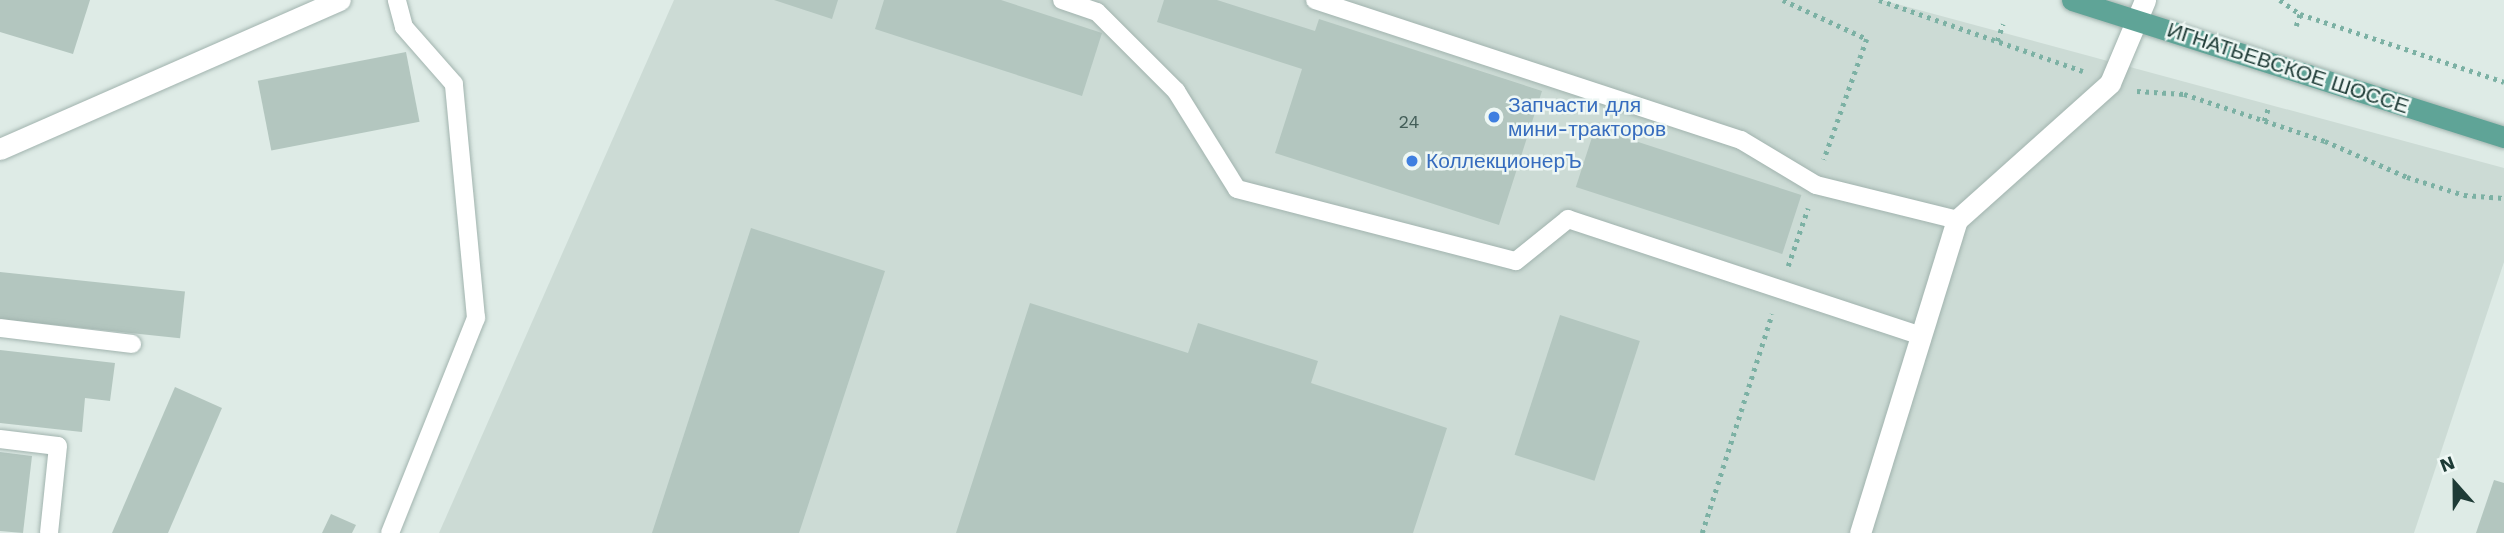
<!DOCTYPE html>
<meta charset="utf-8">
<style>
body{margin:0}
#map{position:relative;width:2504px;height:533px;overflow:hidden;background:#deebe6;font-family:"Work Sans",sans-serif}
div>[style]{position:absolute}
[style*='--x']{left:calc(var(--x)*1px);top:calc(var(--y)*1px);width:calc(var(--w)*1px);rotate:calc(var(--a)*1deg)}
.built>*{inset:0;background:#ccdbd5}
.building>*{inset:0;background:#b3c6bf;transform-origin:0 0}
.path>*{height:4.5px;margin-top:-2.25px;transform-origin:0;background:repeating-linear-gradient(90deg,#7cb1a4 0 3.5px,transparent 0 8.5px)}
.roads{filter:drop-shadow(0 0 2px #a1b3ae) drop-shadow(0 0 2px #a1b3ae)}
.service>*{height:18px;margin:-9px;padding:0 9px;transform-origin:9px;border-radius:9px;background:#fff}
.minor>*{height:21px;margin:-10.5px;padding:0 10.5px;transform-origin:10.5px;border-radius:10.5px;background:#fff}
.primary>*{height:21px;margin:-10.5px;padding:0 10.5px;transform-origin:10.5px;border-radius:10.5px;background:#5fa497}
.dots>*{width:19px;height:19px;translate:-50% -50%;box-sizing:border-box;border:4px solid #eef7f4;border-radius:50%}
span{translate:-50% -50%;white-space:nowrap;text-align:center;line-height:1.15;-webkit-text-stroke:5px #eef7f4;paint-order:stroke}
.number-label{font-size:18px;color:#435e58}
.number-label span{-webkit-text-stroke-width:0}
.street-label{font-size:21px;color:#1e3b36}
.shop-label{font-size:21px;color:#366cbe}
.left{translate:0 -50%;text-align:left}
.north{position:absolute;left:2420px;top:449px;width:70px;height:70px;-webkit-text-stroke:5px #eef7f4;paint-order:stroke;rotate:339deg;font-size:19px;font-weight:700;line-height:28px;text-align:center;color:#1e3b36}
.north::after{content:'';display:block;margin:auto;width:24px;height:32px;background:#1e3b36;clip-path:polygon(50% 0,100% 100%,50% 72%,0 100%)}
</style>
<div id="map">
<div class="built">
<i style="clip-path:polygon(674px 0,1882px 0,2504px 168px,2504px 262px,2414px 533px,439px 533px)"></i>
</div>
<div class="building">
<i style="clip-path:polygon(0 0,90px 0,73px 54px,0 32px)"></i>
<i style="clip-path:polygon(774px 0,838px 0,832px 19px)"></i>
<i style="clip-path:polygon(884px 0,1001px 0,1102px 33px,1082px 96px,875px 29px)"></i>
<i style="clip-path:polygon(1164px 0,1217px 0,1315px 31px,1319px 19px,1542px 91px,1499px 225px,1275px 153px,1302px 69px,1157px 22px)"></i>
<i style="left:406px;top:52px;width:71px;height:151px;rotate:79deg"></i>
<i style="left:1595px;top:128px;width:217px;height:62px;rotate:18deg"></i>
<i style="clip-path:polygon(751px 228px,885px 271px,799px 533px,652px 533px)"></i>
<i style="left:0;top:272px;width:186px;height:47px;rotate:6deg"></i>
<i style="clip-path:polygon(1030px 303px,1188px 353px,1198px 323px,1318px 361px,1311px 383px,1447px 428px,1413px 533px,956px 533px)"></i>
<i style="left:1560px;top:315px;width:84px;height:147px;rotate:18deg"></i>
<i style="clip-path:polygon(0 350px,115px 363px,110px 401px,85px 398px,82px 432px,0 423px)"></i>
<i style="clip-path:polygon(175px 387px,222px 408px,168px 533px,112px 533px)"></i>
<i style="clip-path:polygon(0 452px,32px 456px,23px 533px,0 531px)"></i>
<i style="clip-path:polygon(2494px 480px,2504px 483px,2504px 533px,2476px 533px)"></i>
<i style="clip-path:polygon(331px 514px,356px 525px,352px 533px,322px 533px)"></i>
</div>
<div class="path">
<i style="--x:1783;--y:0;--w:93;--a:24.9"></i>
<i style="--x:1867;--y:39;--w:128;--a:109.6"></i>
<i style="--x:1879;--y:0;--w:216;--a:19.2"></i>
<i style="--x:2280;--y:0;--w:24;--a:35"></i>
<i style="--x:2300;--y:14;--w:215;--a:18.4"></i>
<i style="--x:2296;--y:26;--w:13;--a:-72"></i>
<i style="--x:1997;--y:41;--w:18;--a:-71"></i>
<i style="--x:2137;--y:91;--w:47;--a:3.7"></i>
<i style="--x:2184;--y:94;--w:149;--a:18.4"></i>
<i style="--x:2325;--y:141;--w:90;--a:23.7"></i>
<i style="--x:2407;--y:177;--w:60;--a:17.5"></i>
<i style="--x:2464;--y:195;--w:40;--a:4.3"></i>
<i style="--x:2264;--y:121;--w:16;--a:-72"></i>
<i style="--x:1788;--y:266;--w:61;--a:-71"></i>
<i style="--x:1702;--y:533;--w:230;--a:-72.3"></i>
</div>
<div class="roads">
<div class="service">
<i style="--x:1062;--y:0;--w:37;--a:19"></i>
<i style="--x:1097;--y:12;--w:112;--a:45"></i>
<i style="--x:1176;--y:91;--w:115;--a:58.1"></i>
<i style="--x:1237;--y:189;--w:288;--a:14.5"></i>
<i style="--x:1516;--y:261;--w:67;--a:-38.9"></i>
<i style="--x:1568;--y:219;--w:369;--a:18.3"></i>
<i style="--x:1315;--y:0;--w:448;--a:18.2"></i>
<i style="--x:1741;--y:140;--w:87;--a:31"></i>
<i style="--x:1816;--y:185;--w:145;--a:13.9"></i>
<i style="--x:0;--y:328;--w:133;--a:6.9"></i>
<i style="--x:0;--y:439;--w:58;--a:6.9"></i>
<i style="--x:58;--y:446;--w:87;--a:95.9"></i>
<i style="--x:390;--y:533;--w:232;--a:-68.2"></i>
<i style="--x:476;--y:318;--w:235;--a:-95.4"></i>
<i style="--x:454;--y:84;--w:76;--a:-131.3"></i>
<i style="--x:404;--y:27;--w:28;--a:-105"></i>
</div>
<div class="minor">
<i style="--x:0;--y:149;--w:371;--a:-23.7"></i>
<i style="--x:1860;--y:533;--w:328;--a:-72.8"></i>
<i style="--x:1957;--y:220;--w:205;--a:-41.8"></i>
<i style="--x:2110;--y:83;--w:90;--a:-67.1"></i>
</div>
<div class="primary">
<i style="--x:2072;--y:0;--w:453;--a:17.6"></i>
</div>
</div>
<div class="dots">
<i style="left:1494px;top:117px;background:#3f7fe0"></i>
<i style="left:1412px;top:161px;background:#3f7fe0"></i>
</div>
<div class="number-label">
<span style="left:1409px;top:122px">24</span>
</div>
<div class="street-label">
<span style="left:2288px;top:68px;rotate:18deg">ИГНАТЬЕВСКОЕ ШОССЕ</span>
</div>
<div class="shop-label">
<span class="left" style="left:1508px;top:117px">Запчасти для<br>мини-тракторов</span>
<span class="left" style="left:1426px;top:161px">КоллекционерЪ</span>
</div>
<div class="north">N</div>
</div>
